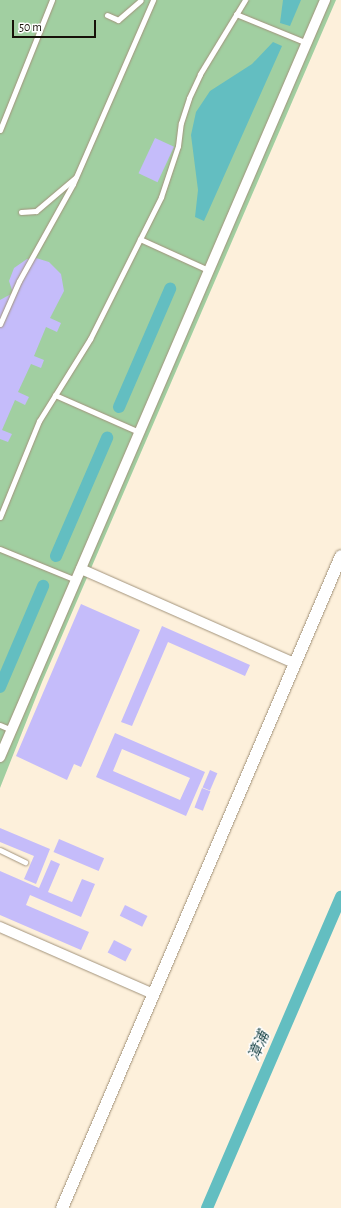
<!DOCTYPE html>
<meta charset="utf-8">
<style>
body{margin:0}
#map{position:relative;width:341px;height:1208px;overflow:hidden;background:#fdf0db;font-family:"Alegreya Sans","Noto Sans SC",sans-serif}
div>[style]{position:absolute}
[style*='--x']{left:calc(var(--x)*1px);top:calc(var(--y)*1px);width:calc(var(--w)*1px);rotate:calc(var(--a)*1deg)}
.green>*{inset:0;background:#a1cfa1}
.water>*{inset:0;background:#63bec1}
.canal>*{height:12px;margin:-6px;padding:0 6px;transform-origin:6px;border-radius:6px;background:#63bec1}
.building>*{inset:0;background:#c5bcfa;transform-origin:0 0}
.roads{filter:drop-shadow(0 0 1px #a2937b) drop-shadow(0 0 1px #a2937b)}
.service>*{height:5px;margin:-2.5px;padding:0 2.5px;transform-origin:2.5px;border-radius:2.5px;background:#fff}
.minor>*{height:10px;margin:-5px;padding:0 5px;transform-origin:5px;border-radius:5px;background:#fff}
.tertiary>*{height:12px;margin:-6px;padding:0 6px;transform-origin:6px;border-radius:6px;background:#fff}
span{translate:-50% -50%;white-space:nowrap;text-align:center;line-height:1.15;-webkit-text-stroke:3px #fff;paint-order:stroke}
.water-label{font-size:15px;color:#1c4648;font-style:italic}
.scale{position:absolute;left:12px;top:20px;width:84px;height:18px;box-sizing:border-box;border:2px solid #161108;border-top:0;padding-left:5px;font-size:12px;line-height:14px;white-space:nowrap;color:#161108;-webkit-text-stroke:3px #fff;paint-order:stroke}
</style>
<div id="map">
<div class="green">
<i style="clip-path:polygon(0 0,336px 0,42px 682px,0 788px)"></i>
</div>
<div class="water">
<i style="clip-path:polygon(283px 0,301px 0,290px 26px,280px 23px)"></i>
<i style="clip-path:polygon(273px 42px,282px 46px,204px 221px,195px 217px,198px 190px,191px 135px,196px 112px,210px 91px,252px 64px)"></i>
</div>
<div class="canal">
<i style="--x:119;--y:407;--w:129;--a:-66.6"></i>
<i style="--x:56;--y:556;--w:129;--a:-66.6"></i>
<i style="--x:0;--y:687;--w:110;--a:-66.9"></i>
<i style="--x:207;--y:1208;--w:339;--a:-66.7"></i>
</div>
<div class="building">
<i style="left:155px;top:138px;width:21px;height:39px;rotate:25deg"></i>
<i style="clip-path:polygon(36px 258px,49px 262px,61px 274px,64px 291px,50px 318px,61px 323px,57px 332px,46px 327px,34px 356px,44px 360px,41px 368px,31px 364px,18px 392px,29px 397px,25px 405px,15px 400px,2px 430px,12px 434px,8px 442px,0 439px,0 300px,13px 293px,9px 281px,14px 268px,27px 259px)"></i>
<i style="clip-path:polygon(81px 604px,140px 630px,81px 767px,74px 764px,67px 780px,16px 756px)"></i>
<i style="clip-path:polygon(162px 626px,250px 665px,245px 676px,168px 642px,132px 726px,121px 722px)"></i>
<i style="clip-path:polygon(evenodd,115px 733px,205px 772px,186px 816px,96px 777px,115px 733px,122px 749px,190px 778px,180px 800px,113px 771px,122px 749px)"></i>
<i style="left:210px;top:770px;width:8px;height:19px;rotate:23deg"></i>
<i style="left:202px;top:788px;width:9px;height:21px;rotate:21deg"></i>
<i style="clip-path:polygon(0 828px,50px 849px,36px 884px,24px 879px,34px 856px,0 842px)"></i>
<i style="left:59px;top:839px;width:49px;height:14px;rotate:23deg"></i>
<i style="clip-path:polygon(51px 860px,60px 864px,48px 892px,72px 902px,82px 879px,95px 884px,81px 917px,30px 895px,26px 905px,89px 932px,81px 950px,0 915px,0 871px,39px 888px)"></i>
<i style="left:125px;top:905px;width:25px;height:12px;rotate:26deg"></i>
<i style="left:114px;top:940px;width:20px;height:14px;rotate:27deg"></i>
</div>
<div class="roads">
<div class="service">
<i style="--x:236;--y:14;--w:77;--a:22.2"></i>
<i style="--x:107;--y:15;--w:12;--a:24"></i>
<i style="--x:118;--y:20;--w:30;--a:-41"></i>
<i style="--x:0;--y:130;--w:140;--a:-68.2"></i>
<i style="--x:21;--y:212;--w:15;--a:-4"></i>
<i style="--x:36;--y:211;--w:52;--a:-40.4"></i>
<i style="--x:140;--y:239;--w:75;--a:24.5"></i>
<i style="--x:0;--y:324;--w:47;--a:-66.2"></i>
<i style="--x:19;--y:281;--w:111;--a:-60.9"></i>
<i style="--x:73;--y:184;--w:201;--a:-66.5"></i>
<i style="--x:55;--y:395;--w:92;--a:23.8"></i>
<i style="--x:0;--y:517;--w:104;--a:-67.9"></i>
<i style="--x:39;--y:421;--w:97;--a:-58.1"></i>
<i style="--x:90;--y:339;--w:159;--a:-63.4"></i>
<i style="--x:161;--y:197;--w:54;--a:-71.6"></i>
<i style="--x:178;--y:146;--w:23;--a:-83"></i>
<i style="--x:181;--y:123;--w:26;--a:-72"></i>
<i style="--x:189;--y:98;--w:26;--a:-65"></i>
<i style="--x:200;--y:74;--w:87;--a:-58.7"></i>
<i style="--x:0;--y:549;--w:82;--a:22.2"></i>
<i style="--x:0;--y:725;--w:13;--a:23"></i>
<i style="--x:0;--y:850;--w:28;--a:26"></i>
</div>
<div class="minor">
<i style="--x:81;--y:569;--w:235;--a:23.8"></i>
<i style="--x:0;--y:757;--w:824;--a:-66.76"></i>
<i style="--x:0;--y:927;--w:167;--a:23.6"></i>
</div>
<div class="tertiary">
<i style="--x:62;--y:1208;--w:709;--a:-66.83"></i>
</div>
</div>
<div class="water-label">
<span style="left:259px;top:1046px;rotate:-67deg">漳浦</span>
</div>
<div class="scale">50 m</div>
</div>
